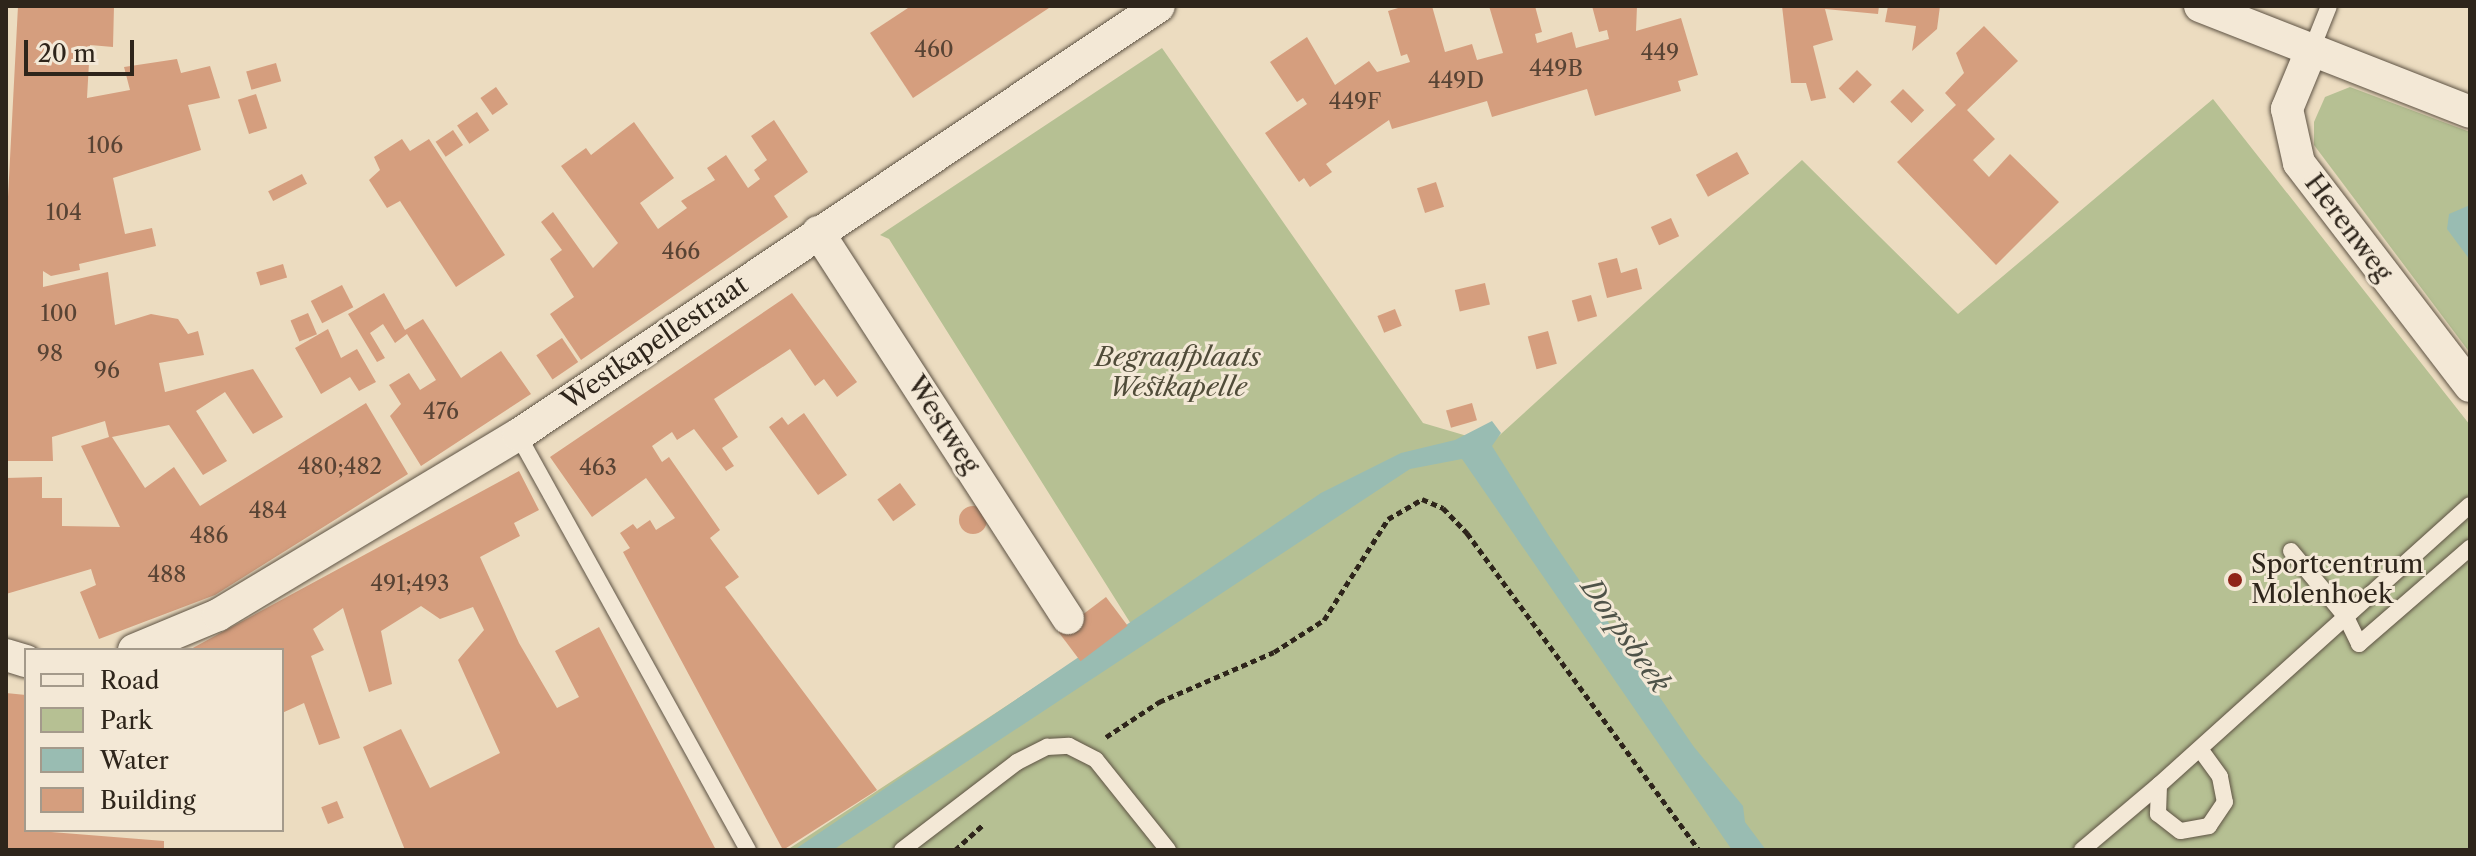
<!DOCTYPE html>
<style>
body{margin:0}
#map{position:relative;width:2476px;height:856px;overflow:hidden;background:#ecdcc0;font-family:"Libre Caslon Text",serif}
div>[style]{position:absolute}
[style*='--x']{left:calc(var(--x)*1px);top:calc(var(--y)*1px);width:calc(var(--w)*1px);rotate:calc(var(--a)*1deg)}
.green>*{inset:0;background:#b6c093}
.water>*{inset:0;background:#99bcb2}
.building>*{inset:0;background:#d59e7e;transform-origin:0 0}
.round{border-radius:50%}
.path>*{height:5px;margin-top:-2.5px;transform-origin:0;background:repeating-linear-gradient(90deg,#2e251b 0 6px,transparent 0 10px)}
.roads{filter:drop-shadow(0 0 2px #5e5344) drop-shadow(0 0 2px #5e5344)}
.lane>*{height:16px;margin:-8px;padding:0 8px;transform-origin:8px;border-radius:8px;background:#f3e8d6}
.street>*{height:32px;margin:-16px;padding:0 16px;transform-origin:16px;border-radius:16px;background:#f3e8d6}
.dots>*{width:22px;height:22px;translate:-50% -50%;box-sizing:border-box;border:4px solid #f3e8d6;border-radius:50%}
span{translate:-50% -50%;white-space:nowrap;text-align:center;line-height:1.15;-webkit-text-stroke:6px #f3e8d6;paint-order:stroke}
.number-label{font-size:22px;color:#584334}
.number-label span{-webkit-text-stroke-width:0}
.street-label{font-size:26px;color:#2e251b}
.park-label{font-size:26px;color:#504c39;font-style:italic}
.poi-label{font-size:26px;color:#2e251b}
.left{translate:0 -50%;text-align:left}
.water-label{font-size:28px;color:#4e5248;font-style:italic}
.frame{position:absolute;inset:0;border:8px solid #2e251b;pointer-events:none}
.legend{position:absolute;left:24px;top:648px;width:260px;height:184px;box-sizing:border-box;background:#f3e8d6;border:2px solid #a49a8b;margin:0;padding:10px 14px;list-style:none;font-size:24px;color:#2e251b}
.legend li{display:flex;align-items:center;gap:16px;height:40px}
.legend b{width:40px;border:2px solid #a49a8b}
.scale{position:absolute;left:24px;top:40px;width:110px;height:36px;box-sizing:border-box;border:4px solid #2e251b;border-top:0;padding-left:10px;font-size:24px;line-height:28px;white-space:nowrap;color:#2e251b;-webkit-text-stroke:6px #f3e8d6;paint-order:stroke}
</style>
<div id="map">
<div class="green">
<i style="clip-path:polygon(1162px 48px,1423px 423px,1491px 443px,1802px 160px,1958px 314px,2213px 99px,2470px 425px,2470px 850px,787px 850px,1131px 624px,889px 239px,880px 235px)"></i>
<i style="clip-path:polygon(2350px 87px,2470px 132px,2470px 353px,2314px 145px,2314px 122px,2325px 97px)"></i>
</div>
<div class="water">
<i style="clip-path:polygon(2470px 205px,2470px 260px,2447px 229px,2449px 214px)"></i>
<i style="clip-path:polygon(1492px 421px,1501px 433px,1492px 446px,1549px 536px,1694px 747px,1743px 806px,1745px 822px,1766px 850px,1732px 850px,1462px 459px,1410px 469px,833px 850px,794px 850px,1321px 493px,1401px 453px,1455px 440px)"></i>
</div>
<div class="building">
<i style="clip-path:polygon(18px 6px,114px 6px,113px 47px,90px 45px,87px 98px,130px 90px,124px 67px,177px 59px,181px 73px,210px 66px,220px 98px,188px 105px,201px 150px,113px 178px,125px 234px,152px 228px,156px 246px,79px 264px,80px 270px,51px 276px,43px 271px,43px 287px,108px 272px,115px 325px,151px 314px,178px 319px,188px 334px,198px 331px,204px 355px,159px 363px,165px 392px,253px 369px,283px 417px,253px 434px,225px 392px,196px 411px,227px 461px,203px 475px,169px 425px,112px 437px,145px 488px,174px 467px,200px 506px,366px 403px,408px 474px,215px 595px,99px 639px,80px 592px,96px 585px,91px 569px,6px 594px,6px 478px,42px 477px,42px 498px,62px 498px,62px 526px,120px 527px,81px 446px,109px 437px,105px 421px,52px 437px,53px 461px,6px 461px,6px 235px)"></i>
<i style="clip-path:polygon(911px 6px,1052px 6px,913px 98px,870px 33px)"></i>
<i style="clip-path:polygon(1405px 6px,1432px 6px,1445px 52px,1472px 44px,1477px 60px,1503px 53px,1489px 6px,1535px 6px,1542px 32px,1535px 34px,1537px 43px,1572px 32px,1576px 48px,1609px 39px,1607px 30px,1599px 32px,1592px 6px,1637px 6px,1636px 31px,1681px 18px,1698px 75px,1678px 81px,1681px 91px,1595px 116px,1587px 89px,1492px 117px,1487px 101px,1392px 129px,1389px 120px,1326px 164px,1332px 172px,1310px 187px,1304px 178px,1299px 182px,1265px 133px,1307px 104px,1303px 98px,1297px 102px,1270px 62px,1307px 37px,1335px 85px,1369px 61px,1377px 72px,1410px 62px,1407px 54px,1401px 56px,1388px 11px)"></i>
<i style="clip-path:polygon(1782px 6px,1879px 6px,1878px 14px,1825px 9px,1833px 40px,1813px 46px,1826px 98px,1811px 101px,1806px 83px,1791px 83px)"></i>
<i style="clip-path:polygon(1888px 6px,1940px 6px,1937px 29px,1912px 51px,1916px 26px,1885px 22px)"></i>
<i style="clip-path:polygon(1984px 26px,2018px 61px,1967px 110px,1995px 139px,1973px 160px,1989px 177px,2010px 154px,2059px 202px,1996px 265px,1897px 162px,1956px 105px,1945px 93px,1964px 73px,1956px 53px)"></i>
<i style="left:276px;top:63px;width:19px;height:31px;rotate:74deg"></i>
<i style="left:1857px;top:70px;width:21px;height:26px;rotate:45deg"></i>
<i style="left:496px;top:87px;width:21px;height:19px;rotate:55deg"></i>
<i style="left:1903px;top:89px;width:30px;height:18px;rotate:45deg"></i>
<i style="left:256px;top:94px;width:36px;height:19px;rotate:72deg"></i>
<i style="left:477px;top:112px;width:22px;height:24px;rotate:56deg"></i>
<i style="clip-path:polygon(774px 120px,808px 172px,774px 196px,788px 217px,581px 360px,550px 314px,574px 297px,550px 259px,562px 250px,541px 222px,553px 212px,593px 268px,618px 243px,561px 166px,586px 148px,591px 155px,634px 122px,674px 178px,640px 203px,658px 229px,687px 208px,681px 201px,715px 180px,707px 168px,726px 155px,748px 188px,760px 179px,754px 170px,767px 160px,751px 136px)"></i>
<i style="left:453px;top:130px;width:18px;height:21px;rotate:56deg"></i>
<i style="clip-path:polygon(402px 139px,410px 151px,429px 139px,505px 255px,456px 287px,400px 201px,387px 208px,369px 180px,380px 170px,374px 157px)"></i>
<i style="left:1737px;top:152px;width:25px;height:47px;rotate:61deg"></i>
<i style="left:302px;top:174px;width:11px;height:38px;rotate:63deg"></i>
<i style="left:1436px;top:182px;width:26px;height:20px;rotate:72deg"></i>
<i style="left:1671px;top:218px;width:20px;height:22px;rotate:66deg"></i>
<i style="clip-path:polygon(1617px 258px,1621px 273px,1637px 268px,1642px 289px,1607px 298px,1598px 263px)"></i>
<i style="left:283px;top:264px;width:14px;height:28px;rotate:73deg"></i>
<i style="left:1485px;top:283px;width:22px;height:31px;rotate:77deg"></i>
<i style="left:342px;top:285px;width:25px;height:35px;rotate:63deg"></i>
<i style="clip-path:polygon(384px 293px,405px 330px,423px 319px,461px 378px,501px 351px,531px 394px,421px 466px,390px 416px,401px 404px,389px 385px,409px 373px,420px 390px,436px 380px,407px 334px,395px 343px,383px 324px,370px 333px,385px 358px,377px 362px,348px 314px)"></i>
<i style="clip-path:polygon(792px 293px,857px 382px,837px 397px,824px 379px,815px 386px,790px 349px,714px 399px,738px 437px,722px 448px,734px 466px,726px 471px,694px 429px,677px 440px,672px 432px,652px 446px,662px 462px,669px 457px,720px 530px,710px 538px,739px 577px,725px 587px,877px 790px,783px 850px,623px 552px,630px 548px,620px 533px,633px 524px,637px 529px,650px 520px,656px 530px,675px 518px,646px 478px,592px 517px,550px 457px)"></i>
<i style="left:1591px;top:295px;width:22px;height:20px;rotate:74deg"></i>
<i style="left:1395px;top:309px;width:18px;height:19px;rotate:68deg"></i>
<i style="left:308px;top:313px;width:23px;height:19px;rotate:67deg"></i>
<i style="clip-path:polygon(328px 329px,341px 358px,357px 349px,376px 382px,359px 391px,350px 377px,321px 394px,295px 348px)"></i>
<i style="left:1548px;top:331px;width:34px;height:21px;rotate:75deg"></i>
<i style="left:562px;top:338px;width:29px;height:31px;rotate:56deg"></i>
<i style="left:1472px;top:403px;width:18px;height:27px;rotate:74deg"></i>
<i style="clip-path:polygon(804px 413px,847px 475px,818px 495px,769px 427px,782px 417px,788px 425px)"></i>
<i style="clip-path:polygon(519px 471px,539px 510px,514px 523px,520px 536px,480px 557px,519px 643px,557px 708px,579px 697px,555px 651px,599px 627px,716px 850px,405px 850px,363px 747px,401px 729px,430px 788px,500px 753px,458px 660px,484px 630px,473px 607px,440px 619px,421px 606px,381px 631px,392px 684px,369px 692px,343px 608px,313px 629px,324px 650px,311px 656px,340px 738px,319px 745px,304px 703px,282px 713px,282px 650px,189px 650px)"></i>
<i style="left:900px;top:483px;width:27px;height:28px;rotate:54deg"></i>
<i class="round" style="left:959px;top:506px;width:28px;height:28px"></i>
<i style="left:1106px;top:597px;width:36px;height:59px;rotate:53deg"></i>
<i style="clip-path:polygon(6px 693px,26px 695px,26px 830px,164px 841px,164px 850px,6px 850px)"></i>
<i style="left:337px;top:801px;width:18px;height:17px;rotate:68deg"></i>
</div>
<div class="path">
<i style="--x:1106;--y:737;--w:64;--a:-33.4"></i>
<i style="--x:1159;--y:702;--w:125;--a:-23.5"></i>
<i style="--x:1274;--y:652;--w:59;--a:-32.6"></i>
<i style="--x:1324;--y:620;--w:120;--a:-57.6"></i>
<i style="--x:1388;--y:519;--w:39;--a:-30"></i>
<i style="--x:1422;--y:499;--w:23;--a:23"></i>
<i style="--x:1443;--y:508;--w:35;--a:46"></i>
<i style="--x:1467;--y:533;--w:393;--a:53.8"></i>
<i style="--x:955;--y:850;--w:39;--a:-42"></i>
</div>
<div class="roads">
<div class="lane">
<i style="--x:2311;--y:51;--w:48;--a:-68.2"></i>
<i style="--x:518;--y:435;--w:474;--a:61"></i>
<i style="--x:2291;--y:551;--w:86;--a:50.2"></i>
<i style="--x:2346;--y:617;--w:30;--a:64"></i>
<i style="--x:2359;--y:644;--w:147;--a:-40.9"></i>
<i style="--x:2200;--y:749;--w:34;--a:54"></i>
<i style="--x:2220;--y:777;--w:25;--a:79"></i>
<i style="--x:2225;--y:802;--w:29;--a:124"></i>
<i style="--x:2209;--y:826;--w:29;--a:170"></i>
<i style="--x:2180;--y:831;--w:28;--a:-142"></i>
<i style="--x:2158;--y:814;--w:29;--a:-88"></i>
<i style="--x:2159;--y:785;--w:418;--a:-42"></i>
<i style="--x:902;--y:850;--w:145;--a:-37.4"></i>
<i style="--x:1017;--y:762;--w:34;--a:-27"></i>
<i style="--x:1047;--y:747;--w:22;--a:-3"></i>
<i style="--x:1069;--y:746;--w:30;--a:27"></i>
<i style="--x:1096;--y:760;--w:115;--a:51.3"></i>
<i style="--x:2082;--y:850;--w:101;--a:-40.2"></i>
</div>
<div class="street">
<i style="--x:2200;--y:6;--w:290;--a:21.4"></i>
<i style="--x:2311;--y:51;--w:63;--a:112.5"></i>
<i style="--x:2287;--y:109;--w:55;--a:77.5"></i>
<i style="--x:2299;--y:163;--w:281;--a:52.5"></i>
<i style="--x:818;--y:232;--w:460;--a:57.1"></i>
<i style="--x:134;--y:650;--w:91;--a:-22.6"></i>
<i style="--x:218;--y:615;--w:350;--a:-31"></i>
<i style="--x:518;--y:435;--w:771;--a:-33.79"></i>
<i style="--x:6;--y:655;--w:21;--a:17"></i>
</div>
</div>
<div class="dots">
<i style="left:2235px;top:580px;background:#8f2418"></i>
</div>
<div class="number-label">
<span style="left:934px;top:50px">460</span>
<span style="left:1660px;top:53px">449</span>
<span style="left:1556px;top:69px">449B</span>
<span style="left:1456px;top:81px">449D</span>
<span style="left:1355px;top:102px">449F</span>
<span style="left:105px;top:146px">106</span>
<span style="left:64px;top:213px">104</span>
<span style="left:681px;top:252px">466</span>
<span style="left:59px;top:314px">100</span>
<span style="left:50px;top:354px">98</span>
<span style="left:107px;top:371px">96</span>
<span style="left:441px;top:412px">476</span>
<span style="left:340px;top:467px">480;482</span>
<span style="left:598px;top:468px">463</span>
<span style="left:268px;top:511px">484</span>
<span style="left:209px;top:536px">486</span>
<span style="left:167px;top:575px">488</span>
<span style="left:410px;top:584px">491;493</span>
</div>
<div class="street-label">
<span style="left:2348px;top:228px;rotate:53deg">Herenweg</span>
<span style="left:655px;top:343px;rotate:-34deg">Westkapellestraat</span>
<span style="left:943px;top:425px;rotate:57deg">Westweg</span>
</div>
<div class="park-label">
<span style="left:1178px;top:373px">Begraafplaats<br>Westkapelle</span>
</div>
<div class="poi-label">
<span class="left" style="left:2251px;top:580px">Sportcentrum<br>Molenhoek</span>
</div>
<div class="water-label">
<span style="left:1626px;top:635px;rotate:55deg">Dorpsbeek</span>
</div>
<div class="frame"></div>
<ul class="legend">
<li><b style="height:10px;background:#f3e8d6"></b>Road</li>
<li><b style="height:22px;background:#b6c093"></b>Park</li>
<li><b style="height:22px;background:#99bcb2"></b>Water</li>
<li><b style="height:22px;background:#d59e7e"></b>Building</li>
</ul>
<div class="scale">20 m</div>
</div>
